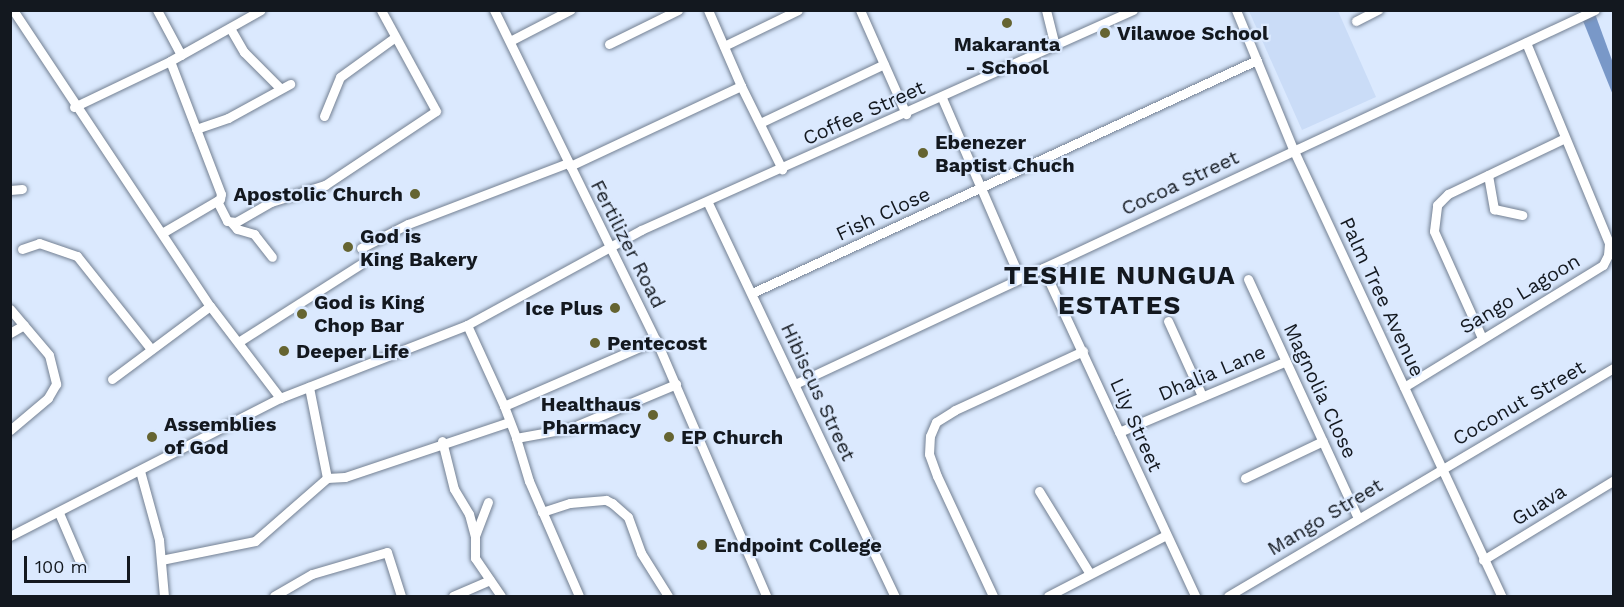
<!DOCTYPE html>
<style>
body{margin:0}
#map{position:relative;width:1624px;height:607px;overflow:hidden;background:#dbe9fe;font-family:"Work Sans",sans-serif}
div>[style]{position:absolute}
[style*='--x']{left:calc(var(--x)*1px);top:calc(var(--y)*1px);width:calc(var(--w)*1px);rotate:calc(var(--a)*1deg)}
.built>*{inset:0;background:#cadcf7}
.water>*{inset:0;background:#7998c8}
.roads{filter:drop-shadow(0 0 2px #738092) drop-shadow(0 0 2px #738092)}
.minor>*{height:9px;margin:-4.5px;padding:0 4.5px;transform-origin:4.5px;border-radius:4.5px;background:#fff}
.dots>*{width:16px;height:16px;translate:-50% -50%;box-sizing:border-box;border:3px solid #dbe9fe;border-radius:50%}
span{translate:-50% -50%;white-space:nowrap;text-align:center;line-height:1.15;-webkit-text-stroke:4.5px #dbe9fe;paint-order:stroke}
.poi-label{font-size:20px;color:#13181f;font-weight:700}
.left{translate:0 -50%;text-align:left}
.right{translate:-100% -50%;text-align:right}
.street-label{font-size:20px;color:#13181f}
.district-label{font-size:26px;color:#13181f;font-weight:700;letter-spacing:1.5px}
.frame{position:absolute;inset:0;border:12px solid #13181f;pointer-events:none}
.scale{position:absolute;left:24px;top:556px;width:106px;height:27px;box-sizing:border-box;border:3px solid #13181f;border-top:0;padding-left:8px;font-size:18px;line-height:21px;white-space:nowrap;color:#13181f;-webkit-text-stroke:4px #dbe9fe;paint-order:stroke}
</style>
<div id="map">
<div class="built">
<i style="clip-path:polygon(1249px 11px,1338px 11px,1376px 97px,1302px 130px)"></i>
</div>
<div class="water">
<i style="clip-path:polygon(1579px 11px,1594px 11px,1613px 63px,1613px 95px)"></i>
</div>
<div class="roads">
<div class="minor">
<i style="--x:13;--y:10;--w:356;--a:56.4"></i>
<i style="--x:210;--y:306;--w:116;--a:52.7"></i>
<i style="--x:280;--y:398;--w:201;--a:-21.3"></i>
<i style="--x:467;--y:325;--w:198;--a:-28.6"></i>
<i style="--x:641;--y:230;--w:539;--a:-24.09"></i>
<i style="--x:157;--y:10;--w:51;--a:61.9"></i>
<i style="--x:494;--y:10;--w:368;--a:63.9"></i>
<i style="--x:656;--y:340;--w:279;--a:66.7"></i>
<i style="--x:708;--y:10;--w:83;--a:66.5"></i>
<i style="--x:860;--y:10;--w:114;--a:66.1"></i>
<i style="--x:1046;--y:10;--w:37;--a:76"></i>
<i style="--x:1236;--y:10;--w:150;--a:67.7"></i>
<i style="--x:1293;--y:149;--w:493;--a:65"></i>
<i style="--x:1356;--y:21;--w:25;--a:-27"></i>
<i style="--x:230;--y:28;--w:28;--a:60"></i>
<i style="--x:244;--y:52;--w:51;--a:45"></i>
<i style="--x:510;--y:41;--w:68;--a:-27.3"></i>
<i style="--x:609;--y:44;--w:77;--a:-26.2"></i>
<i style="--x:724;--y:46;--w:82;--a:-25.9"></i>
<i style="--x:942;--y:98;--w:196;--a:66.6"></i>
<i style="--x:74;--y:107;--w:106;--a:-25.6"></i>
<i style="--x:170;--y:61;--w:104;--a:-29.3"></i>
<i style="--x:324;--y:116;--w:42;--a:-67.7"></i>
<i style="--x:340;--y:77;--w:68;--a:-36"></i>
<i style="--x:760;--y:123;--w:137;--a:-25.4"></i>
<i style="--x:196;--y:129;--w:34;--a:-19"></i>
<i style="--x:228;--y:118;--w:71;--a:-28.7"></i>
<i style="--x:570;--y:166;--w:189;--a:-25.1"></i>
<i style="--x:741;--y:86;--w:93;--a:63.7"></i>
<i style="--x:1488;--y:175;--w:35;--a:80"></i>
<i style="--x:1494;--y:209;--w:29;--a:12"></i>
<i style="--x:10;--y:190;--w:12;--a:-5"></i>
<i style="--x:217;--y:201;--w:22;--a:63"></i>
<i style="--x:227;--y:221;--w:9;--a:6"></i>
<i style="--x:236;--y:222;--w:40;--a:-29.7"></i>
<i style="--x:271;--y:202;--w:57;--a:-17.5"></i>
<i style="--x:325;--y:185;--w:133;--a:-33.7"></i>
<i style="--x:436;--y:111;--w:115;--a:-118.6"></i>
<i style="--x:708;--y:203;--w:435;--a:64.6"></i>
<i style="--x:232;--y:223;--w:8;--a:50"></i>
<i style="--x:237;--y:229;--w:18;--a:16"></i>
<i style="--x:254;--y:234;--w:29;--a:52"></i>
<i style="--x:162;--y:233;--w:67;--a:-30.4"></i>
<i style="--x:220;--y:199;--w:5;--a:-79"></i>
<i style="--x:221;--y:194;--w:142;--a:-111"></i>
<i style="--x:361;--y:248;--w:53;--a:-27.1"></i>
<i style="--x:408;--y:224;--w:171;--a:-20.9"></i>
<i style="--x:22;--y:249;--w:18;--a:-19"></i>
<i style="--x:39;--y:243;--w:40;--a:18.9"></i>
<i style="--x:77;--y:256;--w:119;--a:51.5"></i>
<i style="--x:1043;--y:268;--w:362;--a:65.1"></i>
<i style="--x:1248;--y:279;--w:263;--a:65.3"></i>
<i style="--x:752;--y:293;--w:556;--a:-24.77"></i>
<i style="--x:10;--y:309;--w:60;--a:49.7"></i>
<i style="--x:49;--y:355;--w:30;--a:76"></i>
<i style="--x:56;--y:384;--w:16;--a:120"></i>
<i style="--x:48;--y:398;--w:50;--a:139.9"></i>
<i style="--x:1168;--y:321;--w:82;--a:65.6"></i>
<i style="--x:467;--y:325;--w:89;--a:65.4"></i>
<i style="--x:504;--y:406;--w:166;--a:-23.5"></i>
<i style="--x:10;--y:333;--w:16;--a:-30"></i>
<i style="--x:1482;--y:338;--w:117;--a:-114.2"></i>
<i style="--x:1434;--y:231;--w:26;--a:-83"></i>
<i style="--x:1437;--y:205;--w:16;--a:-45"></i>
<i style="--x:1448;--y:194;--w:127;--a:-25.6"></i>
<i style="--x:240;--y:341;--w:143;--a:-32.5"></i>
<i style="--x:112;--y:379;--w:122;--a:-36.7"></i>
<i style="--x:795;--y:384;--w:883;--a:-25.06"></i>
<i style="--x:1404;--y:387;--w:233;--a:-31.5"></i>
<i style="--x:1603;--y:265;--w:11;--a:-63"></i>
<i style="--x:1608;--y:255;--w:12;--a:-85"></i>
<i style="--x:1609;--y:243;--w:217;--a:-112.5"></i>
<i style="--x:504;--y:406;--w:34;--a:69"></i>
<i style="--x:516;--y:438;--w:56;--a:-10.3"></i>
<i style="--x:571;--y:428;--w:114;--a:-22.7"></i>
<i style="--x:1119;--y:432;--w:181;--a:-23"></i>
<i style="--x:516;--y:438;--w:45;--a:73.2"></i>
<i style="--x:529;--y:481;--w:125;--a:66.5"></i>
<i style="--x:442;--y:441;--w:49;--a:76"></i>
<i style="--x:454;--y:489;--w:29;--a:59"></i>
<i style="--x:469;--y:514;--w:23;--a:75"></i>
<i style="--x:140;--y:471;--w:72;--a:74.6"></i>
<i style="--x:159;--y:540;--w:56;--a:84.9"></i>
<i style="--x:327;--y:478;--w:18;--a:-3"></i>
<i style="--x:345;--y:477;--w:173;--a:-18.5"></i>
<i style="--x:1245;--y:478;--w:86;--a:-25.4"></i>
<i style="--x:1039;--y:491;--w:97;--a:58.4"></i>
<i style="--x:488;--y:502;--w:36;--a:111"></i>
<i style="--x:475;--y:536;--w:22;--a:90"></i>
<i style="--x:475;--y:558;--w:46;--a:55.6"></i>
<i style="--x:542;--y:512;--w:29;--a:-18"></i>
<i style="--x:570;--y:503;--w:36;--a:-5"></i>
<i style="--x:606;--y:500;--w:7;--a:27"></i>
<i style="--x:612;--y:503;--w:21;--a:41"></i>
<i style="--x:628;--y:517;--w:38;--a:70"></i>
<i style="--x:641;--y:553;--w:51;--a:57.9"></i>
<i style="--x:59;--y:513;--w:56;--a:66.7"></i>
<i style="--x:10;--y:536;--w:303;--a:-27.1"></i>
<i style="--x:161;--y:560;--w:96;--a:-11.4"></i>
<i style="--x:255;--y:541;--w:96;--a:-41.2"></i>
<i style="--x:327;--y:478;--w:93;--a:-101.2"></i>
<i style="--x:1483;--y:560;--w:153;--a:-31.4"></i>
<i style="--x:274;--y:596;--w:44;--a:-30.1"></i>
<i style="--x:312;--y:574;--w:78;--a:-16.3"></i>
<i style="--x:387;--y:552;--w:46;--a:72.3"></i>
<i style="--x:453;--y:596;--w:40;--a:-23.4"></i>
<i style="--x:993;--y:596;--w:132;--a:-115"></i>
<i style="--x:937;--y:476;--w:23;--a:-110"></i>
<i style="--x:929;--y:454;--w:18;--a:-87"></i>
<i style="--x:930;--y:436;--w:15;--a:-67"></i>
<i style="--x:936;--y:422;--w:22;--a:-32"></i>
<i style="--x:955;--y:410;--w:141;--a:-24.7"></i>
<i style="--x:1048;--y:596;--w:133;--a:-27.3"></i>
<i style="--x:1228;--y:596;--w:448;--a:-30.6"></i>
</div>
</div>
<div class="dots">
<i style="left:1007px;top:23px;background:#656431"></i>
<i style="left:1105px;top:33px;background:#656431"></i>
<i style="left:923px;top:153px;background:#656431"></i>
<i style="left:415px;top:194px;background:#656431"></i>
<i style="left:348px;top:247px;background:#656431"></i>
<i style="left:615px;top:308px;background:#656431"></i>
<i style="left:302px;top:314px;background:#656431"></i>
<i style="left:595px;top:343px;background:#656431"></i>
<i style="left:284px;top:351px;background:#656431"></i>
<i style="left:653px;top:415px;background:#656431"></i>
<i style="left:152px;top:437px;background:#656431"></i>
<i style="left:669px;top:437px;background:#656431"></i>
<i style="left:702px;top:545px;background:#656431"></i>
</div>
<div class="poi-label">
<span class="left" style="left:1117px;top:33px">Vilawoe School</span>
<span style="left:1007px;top:56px">Makaranta<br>- School</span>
<span class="left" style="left:935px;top:154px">Ebenezer<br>Baptist Chuch</span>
<span class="right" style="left:403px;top:194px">Apostolic Church</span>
<span class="left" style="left:360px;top:248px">God is<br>King Bakery</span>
<span class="left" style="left:314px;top:314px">God is King<br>Chop Bar</span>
<span class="right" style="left:603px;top:308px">Ice Plus</span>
<span class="left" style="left:607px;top:343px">Pentecost</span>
<span class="left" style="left:296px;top:351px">Deeper Life</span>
<span class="right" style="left:641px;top:416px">Healthaus<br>Pharmacy</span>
<span class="left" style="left:164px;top:436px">Assemblies<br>of God</span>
<span class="left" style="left:681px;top:437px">EP Church</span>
<span class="left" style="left:714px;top:545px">Endpoint College</span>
</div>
<div class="street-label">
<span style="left:864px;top:113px;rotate:-24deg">Coffee Street</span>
<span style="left:1180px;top:183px;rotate:-25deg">Cocoa Street</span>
<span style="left:883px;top:214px;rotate:-25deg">Fish Close</span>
<span style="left:628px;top:244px;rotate:63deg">Fertilizer Road</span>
<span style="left:1520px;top:294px;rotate:-31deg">Sango Lagoon</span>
<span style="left:1382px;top:297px;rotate:65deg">Palm Tree Avenue</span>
<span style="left:1212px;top:373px;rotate:-23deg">Dhalia Lane</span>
<span style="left:1320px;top:391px;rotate:65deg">Magnolia Close</span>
<span style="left:818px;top:392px;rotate:65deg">Hibiscus Street</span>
<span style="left:1519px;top:403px;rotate:-30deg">Coconut Street</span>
<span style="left:1136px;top:425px;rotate:66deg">Lily Street</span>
<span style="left:1539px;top:505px;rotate:-32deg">Guava</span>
<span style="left:1325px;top:517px;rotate:-31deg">Mango Street</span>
</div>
<div class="district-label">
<span style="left:1120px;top:291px">TESHIE NUNGUA<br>ESTATES</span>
</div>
<div class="frame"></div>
<div class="scale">100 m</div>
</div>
